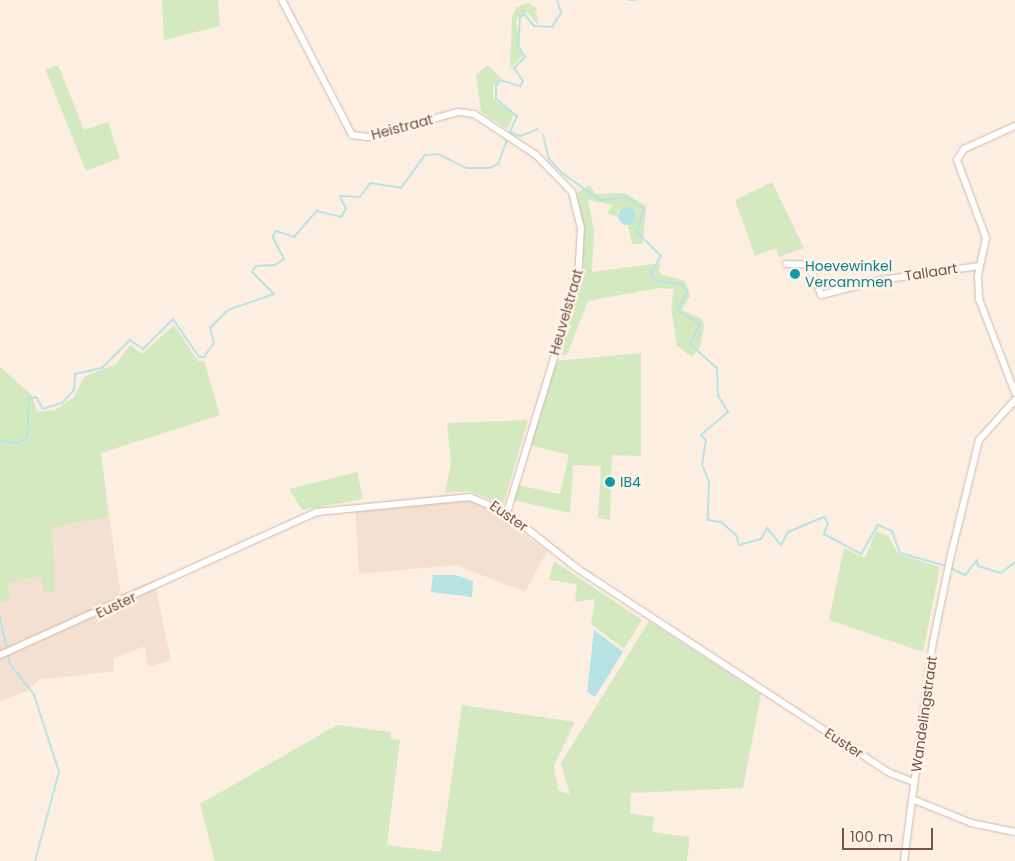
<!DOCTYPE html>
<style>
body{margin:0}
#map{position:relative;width:1015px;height:861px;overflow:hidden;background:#fcefe2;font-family:Poppins,sans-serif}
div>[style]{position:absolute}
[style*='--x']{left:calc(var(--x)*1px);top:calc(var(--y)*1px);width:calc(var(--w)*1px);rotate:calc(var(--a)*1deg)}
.residential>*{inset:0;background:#f3e0d0}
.green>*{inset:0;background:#d5e9c1}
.water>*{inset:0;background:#b7e3e5}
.round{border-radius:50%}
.stream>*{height:2px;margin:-1px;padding:0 1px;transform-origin:1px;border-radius:1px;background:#b7e3e5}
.roads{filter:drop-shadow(0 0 1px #cfb8ac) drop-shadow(0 0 1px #cfb8ac)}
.minor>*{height:6px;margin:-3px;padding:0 3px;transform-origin:3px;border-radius:3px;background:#fff}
.dots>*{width:14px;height:14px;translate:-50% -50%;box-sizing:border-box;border:2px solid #fff3e8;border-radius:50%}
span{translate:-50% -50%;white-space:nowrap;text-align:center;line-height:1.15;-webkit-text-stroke:5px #fff3e8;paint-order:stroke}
.street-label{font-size:14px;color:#735449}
.culture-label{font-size:14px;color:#0d838f}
.left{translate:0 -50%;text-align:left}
.scale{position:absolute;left:842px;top:828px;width:91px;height:22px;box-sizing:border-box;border:2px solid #735449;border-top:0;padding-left:6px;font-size:15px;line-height:18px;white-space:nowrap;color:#735449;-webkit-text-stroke:4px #fff3e8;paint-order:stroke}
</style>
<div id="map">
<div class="residential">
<i style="clip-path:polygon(463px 501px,483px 503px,547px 551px,525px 592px,456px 565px,359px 574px,355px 510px)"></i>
<i style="clip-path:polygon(109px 516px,121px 594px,154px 580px,171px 660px,148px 667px,145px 646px,113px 659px,114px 671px,39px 680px,27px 691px,0 701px,0 603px,11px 600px,8px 584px,41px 576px,52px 528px)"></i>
</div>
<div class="green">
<i style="clip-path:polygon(162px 0,218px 0,220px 26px,164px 40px)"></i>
<i style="clip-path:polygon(528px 3px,536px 8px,538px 25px,527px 12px,516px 21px,522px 56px,510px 69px,512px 16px,517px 7px)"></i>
<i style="clip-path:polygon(58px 65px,84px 130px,108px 122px,120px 158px,86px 171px,45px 69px)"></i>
<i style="clip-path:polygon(488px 65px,501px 78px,493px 86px,493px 99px,514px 114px,507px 129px,481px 112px,476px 75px)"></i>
<i style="clip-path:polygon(772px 182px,804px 248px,779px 257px,776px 248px,755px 256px,735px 200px)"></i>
<i style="clip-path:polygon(590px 185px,596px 194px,625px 193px,646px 206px,643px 244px,632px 244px,628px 226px,636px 215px,618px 210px,617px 217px,607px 213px,613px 205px,588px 200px,594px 230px,592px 272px,661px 263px,659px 271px,663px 275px,685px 281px,690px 296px,682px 310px,702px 319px,704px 325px,700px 347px,692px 357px,677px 346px,671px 307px,674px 289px,659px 288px,588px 301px,567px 355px,558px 355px,582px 274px,584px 239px,577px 192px)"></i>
<i style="clip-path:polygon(174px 325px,198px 361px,204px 361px,220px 415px,101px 453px,109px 516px,52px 528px,55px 592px,44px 594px,41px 576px,8px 584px,11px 600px,0 603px,0 367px,32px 395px,37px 412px,55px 410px,74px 397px,84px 377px,116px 364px,130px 345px,142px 354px)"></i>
<i style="clip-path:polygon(641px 353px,641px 456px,612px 455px,610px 520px,598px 518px,601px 466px,573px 465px,570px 513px,513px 500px,517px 485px,560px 494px,569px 455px,527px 444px,555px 361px)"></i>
<i style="clip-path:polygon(528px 420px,503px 505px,469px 491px,445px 493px,451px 463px,447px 423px)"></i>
<i style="clip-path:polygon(357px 472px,363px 499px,302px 510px,289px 489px)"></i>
<i style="clip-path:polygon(876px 531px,888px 536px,898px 554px,940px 567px,923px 652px,829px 620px,844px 548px,865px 558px)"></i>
<i style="clip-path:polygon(554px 561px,642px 620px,624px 649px,591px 624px,595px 599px,575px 602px,577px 584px,549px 580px)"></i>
<i style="clip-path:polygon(649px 621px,761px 694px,743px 788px,631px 793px,630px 813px,654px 817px,652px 832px,690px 837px,687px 861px,215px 861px,200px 804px,337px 725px,391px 732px,390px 739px,400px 740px,387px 845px,441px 852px,462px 705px,575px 722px,554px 765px,558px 790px,570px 795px,561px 763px)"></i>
</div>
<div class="water">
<i class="round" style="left:618px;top:207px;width:18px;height:18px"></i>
<i style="clip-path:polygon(433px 575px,455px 575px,473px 581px,472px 597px,431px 592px)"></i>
<i style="clip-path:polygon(594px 630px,623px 652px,595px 697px,587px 692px)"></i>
</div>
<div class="stream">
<i style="--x:629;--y:0;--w:7;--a:0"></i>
<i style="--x:538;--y:129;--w:19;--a:159"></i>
<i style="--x:520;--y:136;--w:11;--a:-158"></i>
<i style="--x:510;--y:132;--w:17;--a:-66"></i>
<i style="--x:517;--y:116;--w:27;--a:-141"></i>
<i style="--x:496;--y:99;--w:13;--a:-90"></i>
<i style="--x:496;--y:86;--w:7;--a:-56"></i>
<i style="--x:500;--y:80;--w:21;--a:17"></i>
<i style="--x:520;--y:86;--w:6;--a:-59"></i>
<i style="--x:523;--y:81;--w:16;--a:-125"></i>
<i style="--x:514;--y:68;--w:16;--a:-45"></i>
<i style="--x:525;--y:57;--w:13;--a:-122"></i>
<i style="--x:518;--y:46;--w:28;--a:-86"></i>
<i style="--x:520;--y:18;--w:6;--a:-45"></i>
<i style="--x:524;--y:14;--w:16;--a:50"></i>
<i style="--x:534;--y:26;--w:18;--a:3"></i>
<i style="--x:552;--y:27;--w:17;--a:-57"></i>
<i style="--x:561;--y:13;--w:14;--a:-107"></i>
<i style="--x:543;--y:135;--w:25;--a:76"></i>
<i style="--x:549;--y:159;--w:19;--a:47"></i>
<i style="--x:562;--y:173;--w:47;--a:35.4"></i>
<i style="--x:600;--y:200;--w:27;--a:-6"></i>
<i style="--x:627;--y:197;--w:21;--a:35"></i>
<i style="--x:644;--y:209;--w:24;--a:107"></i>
<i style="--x:637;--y:232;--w:34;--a:45"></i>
<i style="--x:661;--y:256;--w:21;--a:121"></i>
<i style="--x:650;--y:274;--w:10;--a:45"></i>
<i style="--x:657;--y:281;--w:25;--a:7"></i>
<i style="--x:682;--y:284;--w:10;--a:53"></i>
<i style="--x:688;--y:292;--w:21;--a:121"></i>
<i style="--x:677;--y:310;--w:27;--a:31"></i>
<i style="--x:700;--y:324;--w:22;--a:117"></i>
<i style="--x:690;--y:344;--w:36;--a:42"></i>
<i style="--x:717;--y:368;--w:27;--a:88"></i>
<i style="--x:718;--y:395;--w:20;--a:60"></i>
<i style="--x:728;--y:412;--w:35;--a:140"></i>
<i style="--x:701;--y:435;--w:7;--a:45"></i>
<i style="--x:706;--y:440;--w:24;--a:99"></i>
<i style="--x:702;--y:464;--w:19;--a:69"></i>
<i style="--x:709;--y:482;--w:38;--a:92"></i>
<i style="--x:708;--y:520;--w:13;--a:9"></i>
<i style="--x:721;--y:522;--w:20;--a:41"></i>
<i style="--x:736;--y:535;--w:10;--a:73"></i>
<i style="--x:739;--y:545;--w:23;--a:-15"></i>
<i style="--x:761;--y:539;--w:13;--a:-61"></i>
<i style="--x:767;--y:528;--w:22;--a:51"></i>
<i style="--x:781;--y:545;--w:15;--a:-62"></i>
<i style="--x:788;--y:532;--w:39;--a:-23"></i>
<i style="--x:824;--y:517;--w:7;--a:56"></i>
<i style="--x:828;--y:523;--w:12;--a:110"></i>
<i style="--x:824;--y:534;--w:42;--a:28.4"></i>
<i style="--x:861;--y:554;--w:34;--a:-60"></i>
<i style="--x:878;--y:525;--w:15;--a:23"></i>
<i style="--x:892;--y:531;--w:23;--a:70"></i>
<i style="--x:900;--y:553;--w:48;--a:15.8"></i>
<i style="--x:0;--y:441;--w:17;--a:7"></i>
<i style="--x:17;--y:443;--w:12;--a:-31"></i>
<i style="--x:27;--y:437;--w:38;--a:-87"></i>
<i style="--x:29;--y:399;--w:7;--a:-16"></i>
<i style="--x:36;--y:397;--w:14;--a:60"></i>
<i style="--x:43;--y:409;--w:20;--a:-18"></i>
<i style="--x:62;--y:403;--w:18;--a:-47"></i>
<i style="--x:74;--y:390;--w:16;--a:-86"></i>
<i style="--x:75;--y:374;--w:28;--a:-13"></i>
<i style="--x:102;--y:368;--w:40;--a:-45"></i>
<i style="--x:130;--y:340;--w:16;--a:35"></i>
<i style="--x:143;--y:349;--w:42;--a:-45"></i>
<i style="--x:173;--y:319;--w:46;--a:55.6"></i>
<i style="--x:199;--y:357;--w:5;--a:0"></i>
<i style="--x:204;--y:357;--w:17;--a:-54"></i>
<i style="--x:214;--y:343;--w:16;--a:-105"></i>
<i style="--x:210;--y:328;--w:25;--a:-45"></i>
<i style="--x:228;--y:310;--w:49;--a:-19.2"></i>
<i style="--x:274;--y:294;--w:31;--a:-135"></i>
<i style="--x:252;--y:272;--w:7;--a:-56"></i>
<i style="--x:256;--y:266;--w:19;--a:-3"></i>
<i style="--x:275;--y:265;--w:11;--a:-34"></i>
<i style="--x:284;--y:259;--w:25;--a:-117"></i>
<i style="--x:273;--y:237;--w:7;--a:-63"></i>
<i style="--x:276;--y:231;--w:19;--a:18"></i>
<i style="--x:294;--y:237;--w:35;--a:-49"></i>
<i style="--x:317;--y:211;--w:25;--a:14"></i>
<i style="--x:341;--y:217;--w:9;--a:-58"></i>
<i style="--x:346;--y:209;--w:14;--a:-115"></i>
<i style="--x:340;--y:196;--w:20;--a:3"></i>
<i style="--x:360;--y:197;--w:17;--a:-54"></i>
<i style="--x:370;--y:183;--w:31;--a:9"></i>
<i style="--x:401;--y:188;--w:41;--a:-54"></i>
<i style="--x:425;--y:155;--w:13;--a:-4"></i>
<i style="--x:438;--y:154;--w:32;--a:26"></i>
<i style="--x:467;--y:168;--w:23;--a:0"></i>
<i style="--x:490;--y:168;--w:9;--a:-27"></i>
<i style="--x:498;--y:164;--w:27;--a:-70"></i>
<i style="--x:950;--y:568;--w:17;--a:25"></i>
<i style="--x:965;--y:575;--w:19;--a:-51"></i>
<i style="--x:977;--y:560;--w:6;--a:81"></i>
<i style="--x:978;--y:566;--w:24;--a:17"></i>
<i style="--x:1001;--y:573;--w:18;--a:-38"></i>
<i style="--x:0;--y:617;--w:48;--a:78"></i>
<i style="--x:10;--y:664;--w:39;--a:52"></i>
<i style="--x:34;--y:695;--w:81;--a:72"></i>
<i style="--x:59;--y:772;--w:92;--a:105.1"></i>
</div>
<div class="roads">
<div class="minor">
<i style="--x:282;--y:0;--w:152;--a:62.6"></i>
<i style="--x:352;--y:135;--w:16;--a:7"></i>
<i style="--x:368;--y:137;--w:93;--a:-15.5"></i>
<i style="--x:458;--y:112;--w:16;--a:7"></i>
<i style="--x:474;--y:114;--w:74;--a:33.5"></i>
<i style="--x:536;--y:155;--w:52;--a:45.8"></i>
<i style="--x:572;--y:192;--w:36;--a:76"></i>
<i style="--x:581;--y:227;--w:52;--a:93.3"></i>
<i style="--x:578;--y:279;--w:245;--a:106.9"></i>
<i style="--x:1015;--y:126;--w:56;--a:155.7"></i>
<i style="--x:964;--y:149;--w:13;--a:122"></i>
<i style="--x:957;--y:160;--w:83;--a:69.6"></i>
<i style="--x:986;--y:238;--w:40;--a:102"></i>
<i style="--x:978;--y:277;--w:22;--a:87"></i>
<i style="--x:979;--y:299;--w:101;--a:69"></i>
<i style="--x:786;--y:264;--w:23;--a:2"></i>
<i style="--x:809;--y:265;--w:32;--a:68"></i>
<i style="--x:821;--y:295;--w:62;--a:-14"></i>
<i style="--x:881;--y:280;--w:99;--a:-8.1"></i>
<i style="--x:0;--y:655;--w:348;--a:-24.3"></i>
<i style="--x:317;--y:512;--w:154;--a:-5.6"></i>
<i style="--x:470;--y:497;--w:40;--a:23.4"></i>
<i style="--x:507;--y:513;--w:90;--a:38.3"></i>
<i style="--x:578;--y:569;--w:373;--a:33.2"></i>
<i style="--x:890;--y:773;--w:26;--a:21"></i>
<i style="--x:912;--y:799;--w:64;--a:22.1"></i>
<i style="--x:971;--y:823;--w:45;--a:11.6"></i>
<i style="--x:904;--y:861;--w:221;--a:-82.5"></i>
<i style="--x:933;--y:642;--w:85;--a:-78.4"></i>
<i style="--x:950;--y:559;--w:122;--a:-76.3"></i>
<i style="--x:979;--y:440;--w:54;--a:-48"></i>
</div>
</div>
<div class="dots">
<i style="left:795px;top:274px;background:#0f9aa8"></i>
<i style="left:610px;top:482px;background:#0f9aa8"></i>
</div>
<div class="street-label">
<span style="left:402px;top:127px;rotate:-15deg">Heistraat</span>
<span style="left:931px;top:272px;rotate:-9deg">Tallaart</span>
<span style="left:566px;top:312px;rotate:-74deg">Heuvelstraat</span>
<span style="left:509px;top:516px;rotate:35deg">Euster</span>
<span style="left:116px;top:605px;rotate:-25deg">Euster</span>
<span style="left:924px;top:714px;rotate:-82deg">Wandelingstraat</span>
<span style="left:844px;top:743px;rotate:33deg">Euster</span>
</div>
<div class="culture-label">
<span class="left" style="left:805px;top:274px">Hoevewinkel<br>Vercammen</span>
<span class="left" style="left:620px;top:482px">IB4</span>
</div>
<div class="scale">100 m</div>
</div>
